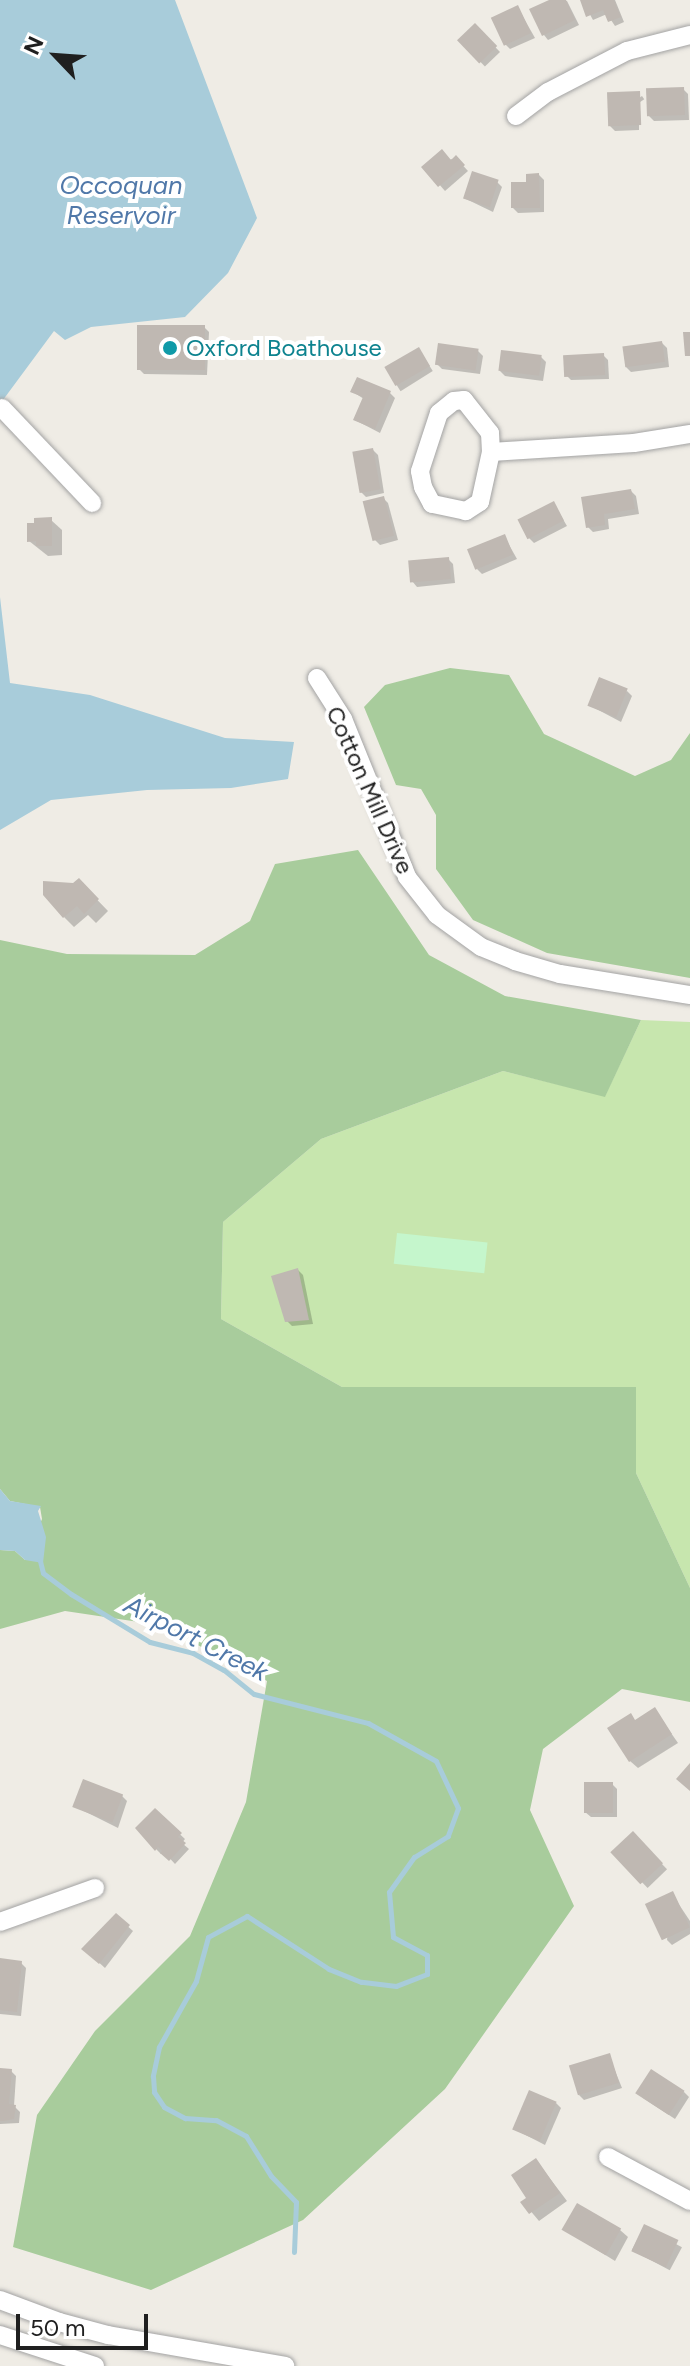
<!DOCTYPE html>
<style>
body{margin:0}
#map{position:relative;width:690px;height:2366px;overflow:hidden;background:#efece5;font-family:Figtree,sans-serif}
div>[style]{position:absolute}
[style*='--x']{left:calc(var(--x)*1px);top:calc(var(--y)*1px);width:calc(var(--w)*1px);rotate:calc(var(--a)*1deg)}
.grass>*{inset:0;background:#c7e6ae}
.forest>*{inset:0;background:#a8cc9c}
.park>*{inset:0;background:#c5f6cc;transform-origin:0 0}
.water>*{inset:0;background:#a8ccda}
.shadow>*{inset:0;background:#0003;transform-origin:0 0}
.stream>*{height:5px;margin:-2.5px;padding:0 2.5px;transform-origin:2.5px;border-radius:2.5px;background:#a8ccda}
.building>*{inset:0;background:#bfb8b2;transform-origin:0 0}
.roads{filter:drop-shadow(0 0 2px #a3a3a3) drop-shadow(0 0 2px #a3a3a3)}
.minor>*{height:18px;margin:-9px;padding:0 9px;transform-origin:9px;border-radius:9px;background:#fff}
.dots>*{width:22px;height:22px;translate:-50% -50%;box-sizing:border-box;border:4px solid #fff;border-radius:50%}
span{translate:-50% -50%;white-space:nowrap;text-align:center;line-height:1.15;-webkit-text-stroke:8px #fff;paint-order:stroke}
.culture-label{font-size:24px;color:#0d838f}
.left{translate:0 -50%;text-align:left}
.street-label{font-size:24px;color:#1f1f1f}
.water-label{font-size:26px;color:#5078a9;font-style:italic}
.north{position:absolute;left:16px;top:16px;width:80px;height:80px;-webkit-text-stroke:6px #fff;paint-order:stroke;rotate:295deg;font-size:22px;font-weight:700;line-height:32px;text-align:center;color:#1f1f1f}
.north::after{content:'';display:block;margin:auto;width:28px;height:36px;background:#1f1f1f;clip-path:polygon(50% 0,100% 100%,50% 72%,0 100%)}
.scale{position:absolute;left:16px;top:2314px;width:132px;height:36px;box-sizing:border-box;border:4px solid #1f1f1f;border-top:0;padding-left:10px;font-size:24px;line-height:28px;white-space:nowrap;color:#1f1f1f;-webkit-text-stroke:6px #fff;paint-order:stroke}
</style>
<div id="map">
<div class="grass">
<i style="clip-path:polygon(641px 1020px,690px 1022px,690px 1588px,636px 1473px,635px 1387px,342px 1387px,221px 1319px,223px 1222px,321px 1139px,503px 1071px,605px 1096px)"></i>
</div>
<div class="forest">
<i style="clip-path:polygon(450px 668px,509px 675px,544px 734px,635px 776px,671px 760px,690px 733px,690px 978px,547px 953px,473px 920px,436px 869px,436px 815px,421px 789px,396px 785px,364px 707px,385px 685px)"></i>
<i style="clip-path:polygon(358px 850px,429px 955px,505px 996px,641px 1020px,605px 1097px,503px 1071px,321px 1139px,223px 1222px,221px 1319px,342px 1387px,636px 1387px,636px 1473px,690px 1588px,690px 1702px,622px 1689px,543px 1749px,530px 1810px,574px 1906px,445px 2089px,303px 2220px,151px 2290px,13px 2247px,37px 2115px,95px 2031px,190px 1936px,246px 1802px,267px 1681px,159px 1625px,65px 1611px,0 1629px,0 1550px,15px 1551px,25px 1560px,42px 1519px,40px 1507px,10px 1501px,0 1489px,0 940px,67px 954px,195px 955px,250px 921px,275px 864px)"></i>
</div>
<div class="park">
<i style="left:397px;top:1233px;width:91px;height:31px;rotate:6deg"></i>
</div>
<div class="water">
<i style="clip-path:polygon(0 0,175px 0,257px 218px,228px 273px,185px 317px,91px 327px,65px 340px,54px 331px,0 404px)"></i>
<i style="clip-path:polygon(0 597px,10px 683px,90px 695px,225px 738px,294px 742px,288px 779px,231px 788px,147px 790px,51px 800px,0 830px)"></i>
<i style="clip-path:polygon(0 1489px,10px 1501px,41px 1506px,38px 1511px,46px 1537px,43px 1563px,25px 1560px,15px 1551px,0 1550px)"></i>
</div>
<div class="shadow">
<i style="clip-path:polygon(554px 0,567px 1px,579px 25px,548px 40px,544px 35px)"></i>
<i style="clip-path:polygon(582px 0,615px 0,624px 22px,615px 26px,607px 14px,593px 20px)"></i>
<i style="clip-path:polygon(518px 8px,535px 38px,510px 49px,505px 44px)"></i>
<i style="left:475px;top:26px;width:36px;height:21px;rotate:46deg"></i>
<i style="clip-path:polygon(683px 89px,688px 94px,689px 120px,654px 121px,649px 116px)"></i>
<i style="clip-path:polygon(639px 94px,639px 130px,615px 131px,610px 126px)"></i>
<i style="left:642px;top:96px;width:4px;height:34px;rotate:56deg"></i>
<i style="clip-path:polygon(456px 158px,468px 171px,445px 191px,424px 167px)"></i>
<i style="clip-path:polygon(539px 175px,544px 180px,544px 212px,518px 213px,513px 208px,528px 184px)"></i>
<i style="clip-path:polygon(497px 182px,502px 187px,493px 212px,464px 198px)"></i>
<i style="clip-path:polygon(204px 327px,209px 332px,207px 375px,144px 374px,139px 369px)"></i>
<i style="clip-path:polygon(662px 343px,667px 348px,669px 367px,631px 372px,626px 367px)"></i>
<i style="left:419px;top:349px;width:26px;height:38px;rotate:58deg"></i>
<i style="clip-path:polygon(478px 351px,483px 356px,480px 374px,442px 369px,437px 364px)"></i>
<i style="clip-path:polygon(603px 355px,608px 360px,609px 379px,571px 380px,566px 375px)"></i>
<i style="clip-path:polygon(541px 357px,546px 362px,543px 381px,505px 376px,500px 371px)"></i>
<i style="clip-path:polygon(353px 392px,390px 393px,395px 398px,380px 433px,355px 420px,364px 399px)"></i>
<i style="clip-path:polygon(373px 450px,378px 455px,384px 493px,366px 497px,361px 492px)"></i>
<i style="clip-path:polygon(631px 491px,636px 496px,639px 514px,608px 519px,609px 529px,593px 532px,588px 527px)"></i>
<i style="clip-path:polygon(383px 498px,388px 503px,398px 540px,380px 545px,375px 540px)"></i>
<i style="clip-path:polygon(554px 504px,567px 526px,534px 543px,529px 538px)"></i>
<i style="clip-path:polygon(51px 520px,62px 530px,62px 555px,48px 556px,29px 541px)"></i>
<i style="clip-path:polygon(504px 536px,517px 559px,482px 574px,477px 569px)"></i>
<i style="clip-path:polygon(448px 559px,453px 564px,455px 583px,417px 587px,412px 581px)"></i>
<i style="clip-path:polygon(627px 691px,632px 696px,621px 722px,589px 705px)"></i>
<i style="clip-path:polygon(79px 881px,108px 911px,96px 923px,88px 915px,74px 927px,64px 917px,74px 885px)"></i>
<i style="clip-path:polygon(298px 1270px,303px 1275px,313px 1324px,292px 1326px,287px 1321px)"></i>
<i style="clip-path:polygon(655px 1710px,678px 1743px,638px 1768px,630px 1761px,636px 1721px)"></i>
<i style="clip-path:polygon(612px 1784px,617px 1789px,617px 1817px,591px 1817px,585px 1812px)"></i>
<i style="clip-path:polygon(122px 1796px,127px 1801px,118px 1828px,74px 1806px)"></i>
<i style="clip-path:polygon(155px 1811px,185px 1839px,182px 1843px,189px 1849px,175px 1864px,163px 1851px,161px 1854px,156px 1849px)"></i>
<i style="left:633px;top:1834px;width:49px;height:27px;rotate:46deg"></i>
<i style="clip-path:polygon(672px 1894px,690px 1921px,690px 1934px,672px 1945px,667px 1940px)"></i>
<i style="clip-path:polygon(116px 1916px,133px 1931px,105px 1968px,84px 1949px)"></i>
<i style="clip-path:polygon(0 1960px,21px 1963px,26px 1968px,21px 2016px,0 2014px)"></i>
<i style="clip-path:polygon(609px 2056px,622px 2088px,584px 2100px,579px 2095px)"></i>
<i style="clip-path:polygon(0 2070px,11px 2071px,16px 2076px,14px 2106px,20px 2112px,19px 2123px,0 2124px)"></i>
<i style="clip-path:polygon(684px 2092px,689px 2097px,675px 2119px,643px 2098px)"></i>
<i style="clip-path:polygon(556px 2103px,561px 2108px,545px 2145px,514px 2129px)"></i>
<i style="clip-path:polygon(536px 2160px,567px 2201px,539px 2221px,523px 2202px,529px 2198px)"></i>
<i style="left:644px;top:2227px;width:43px;height:26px;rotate:28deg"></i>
<i style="clip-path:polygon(565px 2230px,620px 2230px,628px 2237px,615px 2261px)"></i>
</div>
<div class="stream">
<i style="--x:40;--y:1561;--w:12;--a:76"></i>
<i style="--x:43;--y:1573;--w:35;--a:37"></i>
<i style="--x:71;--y:1594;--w:92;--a:31.3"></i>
<i style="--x:150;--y:1642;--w:44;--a:14.3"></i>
<i style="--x:193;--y:1653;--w:35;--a:29"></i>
<i style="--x:224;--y:1670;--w:38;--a:39"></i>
<i style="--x:254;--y:1694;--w:118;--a:14.3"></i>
<i style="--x:368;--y:1723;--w:78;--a:29.2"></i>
<i style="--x:436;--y:1761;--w:52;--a:64.9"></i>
<i style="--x:458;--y:1808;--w:30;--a:110"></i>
<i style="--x:448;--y:1836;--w:40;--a:148"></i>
<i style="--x:414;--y:1857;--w:43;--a:125.5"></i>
<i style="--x:389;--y:1892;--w:45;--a:84.9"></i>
<i style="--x:393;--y:1937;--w:38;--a:28"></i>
<i style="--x:427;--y:1955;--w:19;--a:90"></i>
<i style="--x:427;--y:1974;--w:33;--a:159"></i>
<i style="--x:396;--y:1986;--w:35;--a:-173"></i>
<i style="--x:361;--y:1982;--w:35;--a:-158"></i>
<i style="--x:329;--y:1969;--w:98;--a:-147.1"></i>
<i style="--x:247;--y:1916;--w:44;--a:151.7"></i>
<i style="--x:208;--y:1937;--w:46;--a:105.3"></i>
<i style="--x:196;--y:1981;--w:76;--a:119.3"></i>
<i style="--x:159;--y:2047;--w:30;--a:102"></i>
<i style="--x:153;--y:2076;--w:16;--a:86"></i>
<i style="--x:154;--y:2092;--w:18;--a:56"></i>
<i style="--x:164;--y:2107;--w:24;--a:28"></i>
<i style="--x:185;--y:2118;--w:31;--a:4"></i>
<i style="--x:216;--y:2120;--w:34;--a:28"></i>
<i style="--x:246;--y:2136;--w:47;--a:58"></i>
<i style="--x:271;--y:2176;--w:36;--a:46"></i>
<i style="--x:296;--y:2202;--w:50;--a:92.3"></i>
</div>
<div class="building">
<i style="clip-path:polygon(549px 0,566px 0,575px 20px,542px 36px,529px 9px)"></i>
<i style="clip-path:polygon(580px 0,614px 0,621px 17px,608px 22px,603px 10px,586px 17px)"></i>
<i style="left:518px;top:5px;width:31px;height:30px;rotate:65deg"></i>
<i style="left:475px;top:23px;width:32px;height:25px;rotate:46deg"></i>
<i style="left:684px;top:87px;width:28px;height:38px;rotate:88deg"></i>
<i style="left:640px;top:91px;width:34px;height:33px;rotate:88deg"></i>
<i style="clip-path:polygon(442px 149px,451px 160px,456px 155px,465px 165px,438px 187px,421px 167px)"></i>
<i style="left:472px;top:171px;width:28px;height:29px;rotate:18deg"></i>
<i style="clip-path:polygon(539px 173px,540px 208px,511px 208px,511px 182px,526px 182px,526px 174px)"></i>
<i style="left:137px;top:325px;width:68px;height:45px"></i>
<i style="clip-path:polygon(683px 332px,690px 332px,690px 356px,685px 356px)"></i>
<i style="left:662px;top:341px;width:21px;height:40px;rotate:82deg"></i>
<i style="left:438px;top:343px;width:41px;height:22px;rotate:8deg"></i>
<i style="left:419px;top:347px;width:22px;height:40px;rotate:60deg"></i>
<i style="left:501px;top:350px;width:41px;height:21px;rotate:7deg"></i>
<i style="left:604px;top:353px;width:22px;height:41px;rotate:87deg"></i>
<i style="clip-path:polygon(357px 377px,391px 391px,375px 429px,353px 420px,363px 397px,350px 392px)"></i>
<i style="left:373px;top:448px;width:42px;height:21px;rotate:80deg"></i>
<i style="clip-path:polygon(631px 489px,635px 509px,604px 514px,605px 525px,586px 528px,581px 497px)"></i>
<i style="left:384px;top:496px;width:41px;height:22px;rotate:76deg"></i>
<i style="left:554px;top:501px;width:22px;height:41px;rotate:63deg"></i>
<i style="clip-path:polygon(52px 517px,52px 546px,36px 546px,36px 541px,27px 542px,27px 523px,34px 523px,34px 518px)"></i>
<i style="left:505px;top:534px;width:22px;height:41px;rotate:68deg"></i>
<i style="left:449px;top:557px;width:22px;height:41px;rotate:85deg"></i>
<i style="left:599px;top:677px;width:31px;height:31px;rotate:22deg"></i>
<i style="clip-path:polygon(79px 878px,99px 899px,84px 914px,77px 906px,63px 918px,43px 895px,43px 881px,73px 883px)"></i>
<i style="clip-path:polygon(298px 1268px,309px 1320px,285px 1322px,271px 1276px)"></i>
<i style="clip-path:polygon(655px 1707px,672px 1734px,629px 1762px,607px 1728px,631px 1713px,635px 1720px)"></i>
<i style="clip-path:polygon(690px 1763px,690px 1791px,676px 1779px)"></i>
<i style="left:83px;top:1779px;width:43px;height:30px;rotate:21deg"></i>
<i style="left:584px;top:1782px;width:29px;height:31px"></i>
<i style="clip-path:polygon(155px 1808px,182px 1833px,178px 1837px,186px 1843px,169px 1861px,160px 1853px,162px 1851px,158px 1847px,155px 1851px,135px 1828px)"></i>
<i style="left:633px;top:1831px;width:44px;height:31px;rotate:47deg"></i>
<i style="left:673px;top:1891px;width:40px;height:31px;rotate:65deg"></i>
<i style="clip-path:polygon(116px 1913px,130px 1925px,99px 1964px,81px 1949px)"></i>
<i style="clip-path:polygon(0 1958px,22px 1961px,17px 2012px,0 2010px)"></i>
<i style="left:610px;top:2053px;width:31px;height:43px;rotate:73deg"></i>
<i style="clip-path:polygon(0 2068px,12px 2069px,9px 2104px,16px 2105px,14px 2119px,4px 2121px,0 2121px)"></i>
<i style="left:651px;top:2069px;width:40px;height:29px;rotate:33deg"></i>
<i style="left:529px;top:2090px;width:30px;height:43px;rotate:23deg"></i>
<i style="clip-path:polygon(536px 2158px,560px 2193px,529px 2214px,520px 2202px,526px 2198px,511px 2175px)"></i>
<i style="left:577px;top:2203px;width:51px;height:31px;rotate:30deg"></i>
<i style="left:644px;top:2224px;width:38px;height:30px;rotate:25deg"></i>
</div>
<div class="roads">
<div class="minor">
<i style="--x:516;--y:116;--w:40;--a:-37"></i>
<i style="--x:548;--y:92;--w:89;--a:-27.4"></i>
<i style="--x:627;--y:51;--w:65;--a:-14.3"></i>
<i style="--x:464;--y:400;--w:42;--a:51.8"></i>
<i style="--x:490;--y:433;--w:19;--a:87"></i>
<i style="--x:491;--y:452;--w:51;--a:102.4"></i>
<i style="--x:480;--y:502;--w:17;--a:147"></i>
<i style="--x:466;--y:511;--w:35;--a:-168"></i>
<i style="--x:432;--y:504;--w:19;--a:-118"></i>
<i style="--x:423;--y:487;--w:16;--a:-101"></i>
<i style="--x:420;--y:471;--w:61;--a:-71.9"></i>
<i style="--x:439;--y:413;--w:19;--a:-39"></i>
<i style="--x:454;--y:401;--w:10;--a:-6"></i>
<i style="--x:2;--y:408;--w:131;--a:46.5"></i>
<i style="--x:491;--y:452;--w:143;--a:-3.6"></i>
<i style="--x:634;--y:443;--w:57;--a:-9.1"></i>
<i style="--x:317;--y:678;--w:49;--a:57.6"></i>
<i style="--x:343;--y:719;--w:170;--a:67.9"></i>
<i style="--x:407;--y:877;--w:48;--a:51.7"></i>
<i style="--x:437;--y:915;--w:54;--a:36"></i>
<i style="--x:481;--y:947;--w:37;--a:22"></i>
<i style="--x:515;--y:961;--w:47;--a:16.1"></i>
<i style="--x:560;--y:974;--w:132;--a:9.2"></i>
<i style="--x:0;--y:1922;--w:101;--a:-19.7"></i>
<i style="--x:608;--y:2157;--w:93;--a:28.2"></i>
<i style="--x:0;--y:2300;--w:63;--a:20.4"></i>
<i style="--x:59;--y:2322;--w:51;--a:14.9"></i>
<i style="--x:108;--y:2335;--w:180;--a:9.9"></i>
<i style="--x:0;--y:2335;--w:100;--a:18.1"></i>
</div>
</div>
<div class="dots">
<i style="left:170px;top:348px;background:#0f9aa8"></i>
</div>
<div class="culture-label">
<span class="left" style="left:186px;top:348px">Oxford Boathouse</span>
</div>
<div class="street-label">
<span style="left:370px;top:790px;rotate:66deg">Cotton Mill Drive</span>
</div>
<div class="water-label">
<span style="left:121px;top:201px">Occoquan<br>Reservoir</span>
<span style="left:196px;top:1639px;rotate:27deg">Airport Creek</span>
</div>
<div class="north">N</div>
<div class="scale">50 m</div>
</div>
